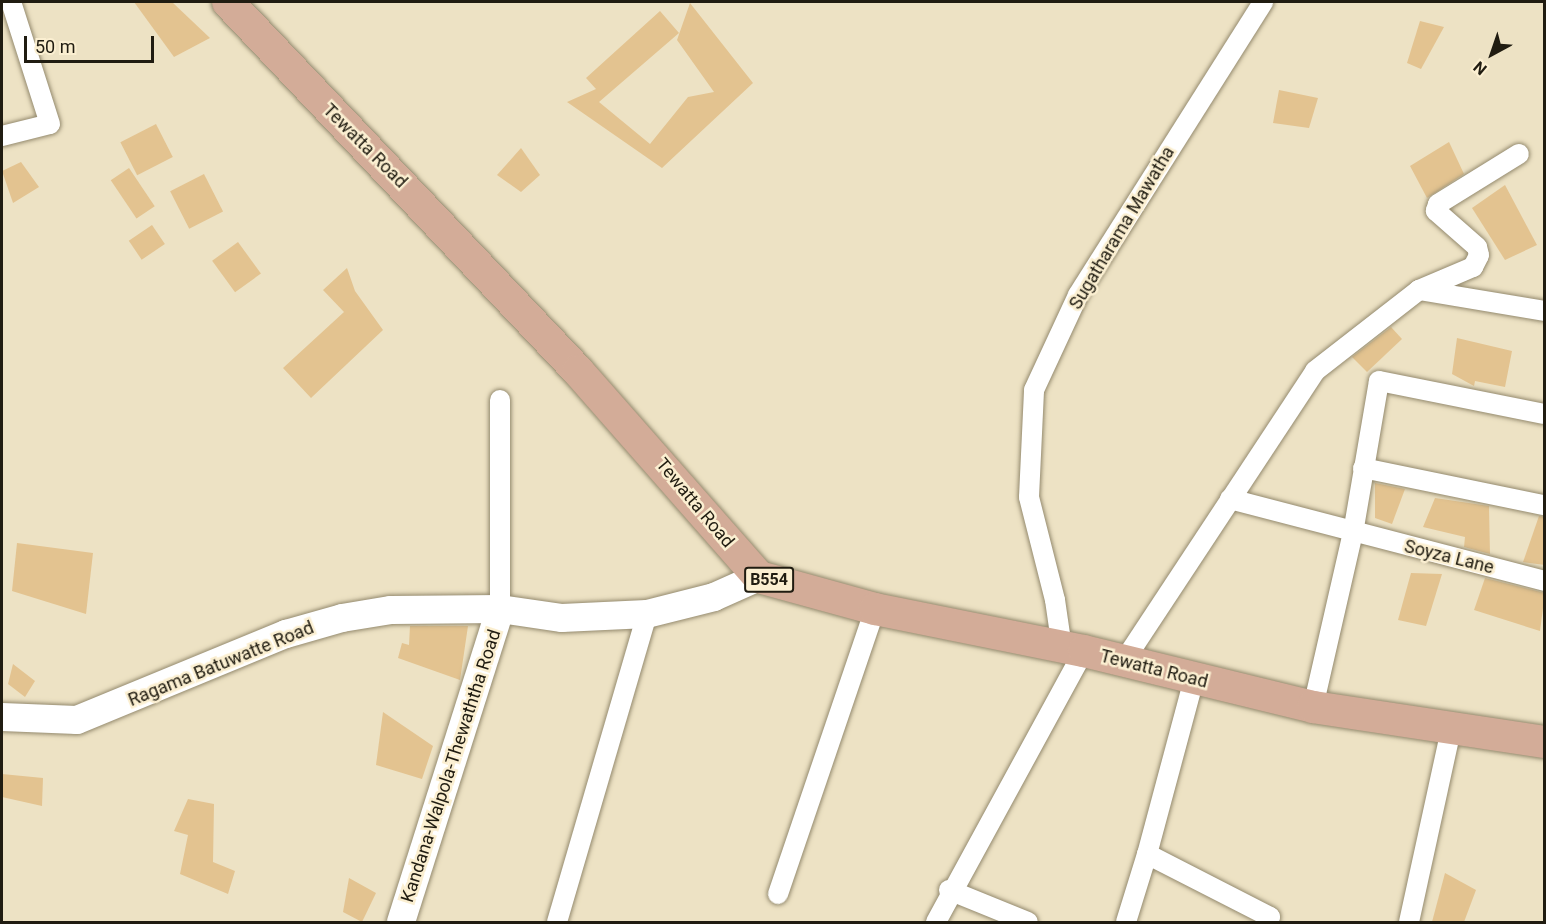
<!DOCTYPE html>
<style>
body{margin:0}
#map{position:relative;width:1546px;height:924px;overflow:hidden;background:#ede2c4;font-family:Roboto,sans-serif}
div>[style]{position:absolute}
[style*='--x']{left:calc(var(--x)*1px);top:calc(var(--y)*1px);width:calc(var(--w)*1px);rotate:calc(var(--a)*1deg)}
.building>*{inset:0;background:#e3c390;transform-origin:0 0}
.roads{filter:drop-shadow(0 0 2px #948a6e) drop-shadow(0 0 2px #948a6e)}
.street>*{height:20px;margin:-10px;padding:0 10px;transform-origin:10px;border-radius:10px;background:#fff}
.secondary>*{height:28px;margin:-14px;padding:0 14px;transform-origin:14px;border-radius:14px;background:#fff}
.primary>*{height:32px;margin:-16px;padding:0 16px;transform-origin:16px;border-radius:16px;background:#d3ac98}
span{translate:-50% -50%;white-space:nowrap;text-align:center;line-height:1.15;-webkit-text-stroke:5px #fbefd1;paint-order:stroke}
.shield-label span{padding:2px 4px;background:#fbefd1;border:2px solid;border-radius:4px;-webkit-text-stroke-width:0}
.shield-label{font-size:16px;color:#201c11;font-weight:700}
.street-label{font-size:18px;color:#201c11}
.frame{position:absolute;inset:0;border:3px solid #201c11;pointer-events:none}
.north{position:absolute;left:1462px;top:24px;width:60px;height:60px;-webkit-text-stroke:4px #fbefd1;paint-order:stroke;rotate:220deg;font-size:16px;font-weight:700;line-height:24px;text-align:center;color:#201c11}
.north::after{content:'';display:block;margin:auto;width:21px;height:27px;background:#201c11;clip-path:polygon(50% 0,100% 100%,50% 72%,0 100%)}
.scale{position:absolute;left:24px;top:36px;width:130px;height:27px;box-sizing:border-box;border:3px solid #201c11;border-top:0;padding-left:8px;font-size:18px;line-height:21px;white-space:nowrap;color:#201c11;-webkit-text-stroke:4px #fbefd1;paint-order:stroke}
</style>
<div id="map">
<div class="building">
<i style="clip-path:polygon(134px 2px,172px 2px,210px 38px,174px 57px)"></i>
<i style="clip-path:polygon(690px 3px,753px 83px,662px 168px,567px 102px,596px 89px,586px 78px,660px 11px,679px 33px,599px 102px,650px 144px,688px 97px,714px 92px,677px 40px)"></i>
<i style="clip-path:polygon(1420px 21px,1444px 27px,1421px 69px,1407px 63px)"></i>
<i style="clip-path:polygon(1279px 90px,1318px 98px,1309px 128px,1273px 123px)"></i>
<i style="left:156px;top:124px;width:37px;height:40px;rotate:63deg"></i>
<i style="clip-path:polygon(1449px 142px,1464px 174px,1427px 198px,1410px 166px)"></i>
<i style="clip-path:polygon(521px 148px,540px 175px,521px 192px,497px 175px)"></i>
<i style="clip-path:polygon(21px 162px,39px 187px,13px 203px,2px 171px)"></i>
<i style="left:129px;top:168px;width:46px;height:22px;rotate:56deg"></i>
<i style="left:204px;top:174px;width:42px;height:38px;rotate:63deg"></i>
<i style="clip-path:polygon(1505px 185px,1537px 245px,1505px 260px,1472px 208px)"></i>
<i style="left:152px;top:225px;width:23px;height:28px;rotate:56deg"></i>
<i style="left:238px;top:242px;width:39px;height:32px;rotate:54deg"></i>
<i style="clip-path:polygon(347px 268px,355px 291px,383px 330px,311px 398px,283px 368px,344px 312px,323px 290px)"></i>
<i style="clip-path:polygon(1391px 327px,1402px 339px,1367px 372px,1352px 357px)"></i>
<i style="clip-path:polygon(1457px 338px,1512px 351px,1505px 387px,1475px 381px,1474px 386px,1452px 374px)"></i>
<i style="clip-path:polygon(1375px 483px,1405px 489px,1392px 524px,1375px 518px)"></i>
<i style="clip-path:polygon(1435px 498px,1489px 506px,1490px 554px,1464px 547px,1465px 537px,1423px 527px)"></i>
<i style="clip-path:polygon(1539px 516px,1545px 517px,1545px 565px,1523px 562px)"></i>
<i style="clip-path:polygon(17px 543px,93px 553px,86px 614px,12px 591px)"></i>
<i style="clip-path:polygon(1411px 573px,1442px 574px,1426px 626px,1398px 620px)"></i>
<i style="clip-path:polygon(1485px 578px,1545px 593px,1540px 631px,1474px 610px)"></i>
<i style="clip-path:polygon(410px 626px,468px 626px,460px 680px,398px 658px,402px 643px,409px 645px)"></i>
<i style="clip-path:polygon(13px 664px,35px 681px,25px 697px,8px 684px)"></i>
<i style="clip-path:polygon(383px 712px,433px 746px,422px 779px,376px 765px)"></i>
<i style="clip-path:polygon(2px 774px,43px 778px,42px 806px,2px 797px)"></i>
<i style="clip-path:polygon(188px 799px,214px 804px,213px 862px,235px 871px,228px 894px,180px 874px,188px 835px,174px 831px)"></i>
<i style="clip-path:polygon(1445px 873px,1476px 890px,1464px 922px,1432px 922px)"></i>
<i style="clip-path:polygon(349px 878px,376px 893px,362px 922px,343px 912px)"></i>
</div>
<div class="roads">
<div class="street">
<i style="--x:2;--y:136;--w:49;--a:-14"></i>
<i style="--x:50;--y:124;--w:128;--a:-107.7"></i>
<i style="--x:1419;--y:290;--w:59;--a:-23.1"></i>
<i style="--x:1473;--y:267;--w:13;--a:-63"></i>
<i style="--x:1479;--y:255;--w:8;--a:-104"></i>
<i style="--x:1477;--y:247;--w:55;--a:-138.7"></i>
<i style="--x:1436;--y:211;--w:7;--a:-74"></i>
<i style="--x:1438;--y:204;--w:95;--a:-31.7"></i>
<i style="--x:500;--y:400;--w:209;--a:90"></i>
<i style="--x:1363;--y:468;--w:185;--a:11.6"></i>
<i style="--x:1230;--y:499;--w:325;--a:14.6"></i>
<i style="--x:1062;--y:648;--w:49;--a:-98.3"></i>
<i style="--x:1055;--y:600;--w:106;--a:-104.2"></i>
<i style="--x:1029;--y:497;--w:107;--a:-87.3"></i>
<i style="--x:1034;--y:390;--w:105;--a:-65.1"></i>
<i style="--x:1078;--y:295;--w:347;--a:-57.7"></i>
<i style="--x:1124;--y:661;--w:347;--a:-56.6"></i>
<i style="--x:1315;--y:371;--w:132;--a:-37.9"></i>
<i style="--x:1419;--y:290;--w:127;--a:9.5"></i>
<i style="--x:1194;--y:679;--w:181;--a:105"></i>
<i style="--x:1147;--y:854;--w:138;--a:27.1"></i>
<i style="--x:1270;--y:917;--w:5;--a:112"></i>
<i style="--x:1313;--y:707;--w:179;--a:-77.1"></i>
<i style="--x:1353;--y:533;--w:154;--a:-80.3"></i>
<i style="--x:1379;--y:381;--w:168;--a:11.3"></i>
<i style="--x:949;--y:890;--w:85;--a:22.1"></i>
<i style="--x:778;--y:894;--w:301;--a:-71.2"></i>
<i style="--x:557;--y:922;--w:321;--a:-73.7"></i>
<i style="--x:936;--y:922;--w:309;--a:-61.4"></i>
<i style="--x:1126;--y:922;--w:71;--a:-72.8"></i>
<i style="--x:1409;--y:922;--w:198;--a:-77.7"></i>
</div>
<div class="secondary">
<i style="--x:2;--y:717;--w:75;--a:2.3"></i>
<i style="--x:77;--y:720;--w:226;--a:-22.4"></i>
<i style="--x:286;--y:634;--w:58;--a:-15.9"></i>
<i style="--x:342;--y:618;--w:50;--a:-9.3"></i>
<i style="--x:391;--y:610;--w:109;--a:-0.5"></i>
<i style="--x:500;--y:609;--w:63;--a:8.3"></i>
<i style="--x:562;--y:618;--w:85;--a:-2.7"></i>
<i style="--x:647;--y:614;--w:69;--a:-14.2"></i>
<i style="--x:714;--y:597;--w:49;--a:-24"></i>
<i style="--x:401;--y:922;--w:328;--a:-72.4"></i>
</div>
<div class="primary">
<i style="--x:228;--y:2;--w:509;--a:46.51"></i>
<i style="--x:578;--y:371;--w:274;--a:48.7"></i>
<i style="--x:759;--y:577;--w:120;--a:15.4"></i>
<i style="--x:875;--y:609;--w:213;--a:11.4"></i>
<i style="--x:1084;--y:651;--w:236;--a:13.7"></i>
<i style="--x:1313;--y:707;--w:234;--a:8.6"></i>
</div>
</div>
<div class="shield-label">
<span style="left:769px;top:580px">B554</span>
</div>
<div class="street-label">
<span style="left:365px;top:146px;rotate:45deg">Tewatta Road</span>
<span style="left:1122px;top:228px;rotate:-59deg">Sugatharama Mawatha</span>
<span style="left:695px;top:503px;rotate:50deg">Tewatta Road</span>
<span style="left:1449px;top:557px;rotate:14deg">Soyza Lane</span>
<span style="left:221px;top:664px;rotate:-22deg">Ragama Batuwatte Road</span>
<span style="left:1154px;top:669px;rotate:14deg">Tewatta Road</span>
<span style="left:451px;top:766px;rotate:-72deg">Kandana-Walpola-Thewaththa Road</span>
</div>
<div class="frame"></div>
<div class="north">N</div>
<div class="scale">50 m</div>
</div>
